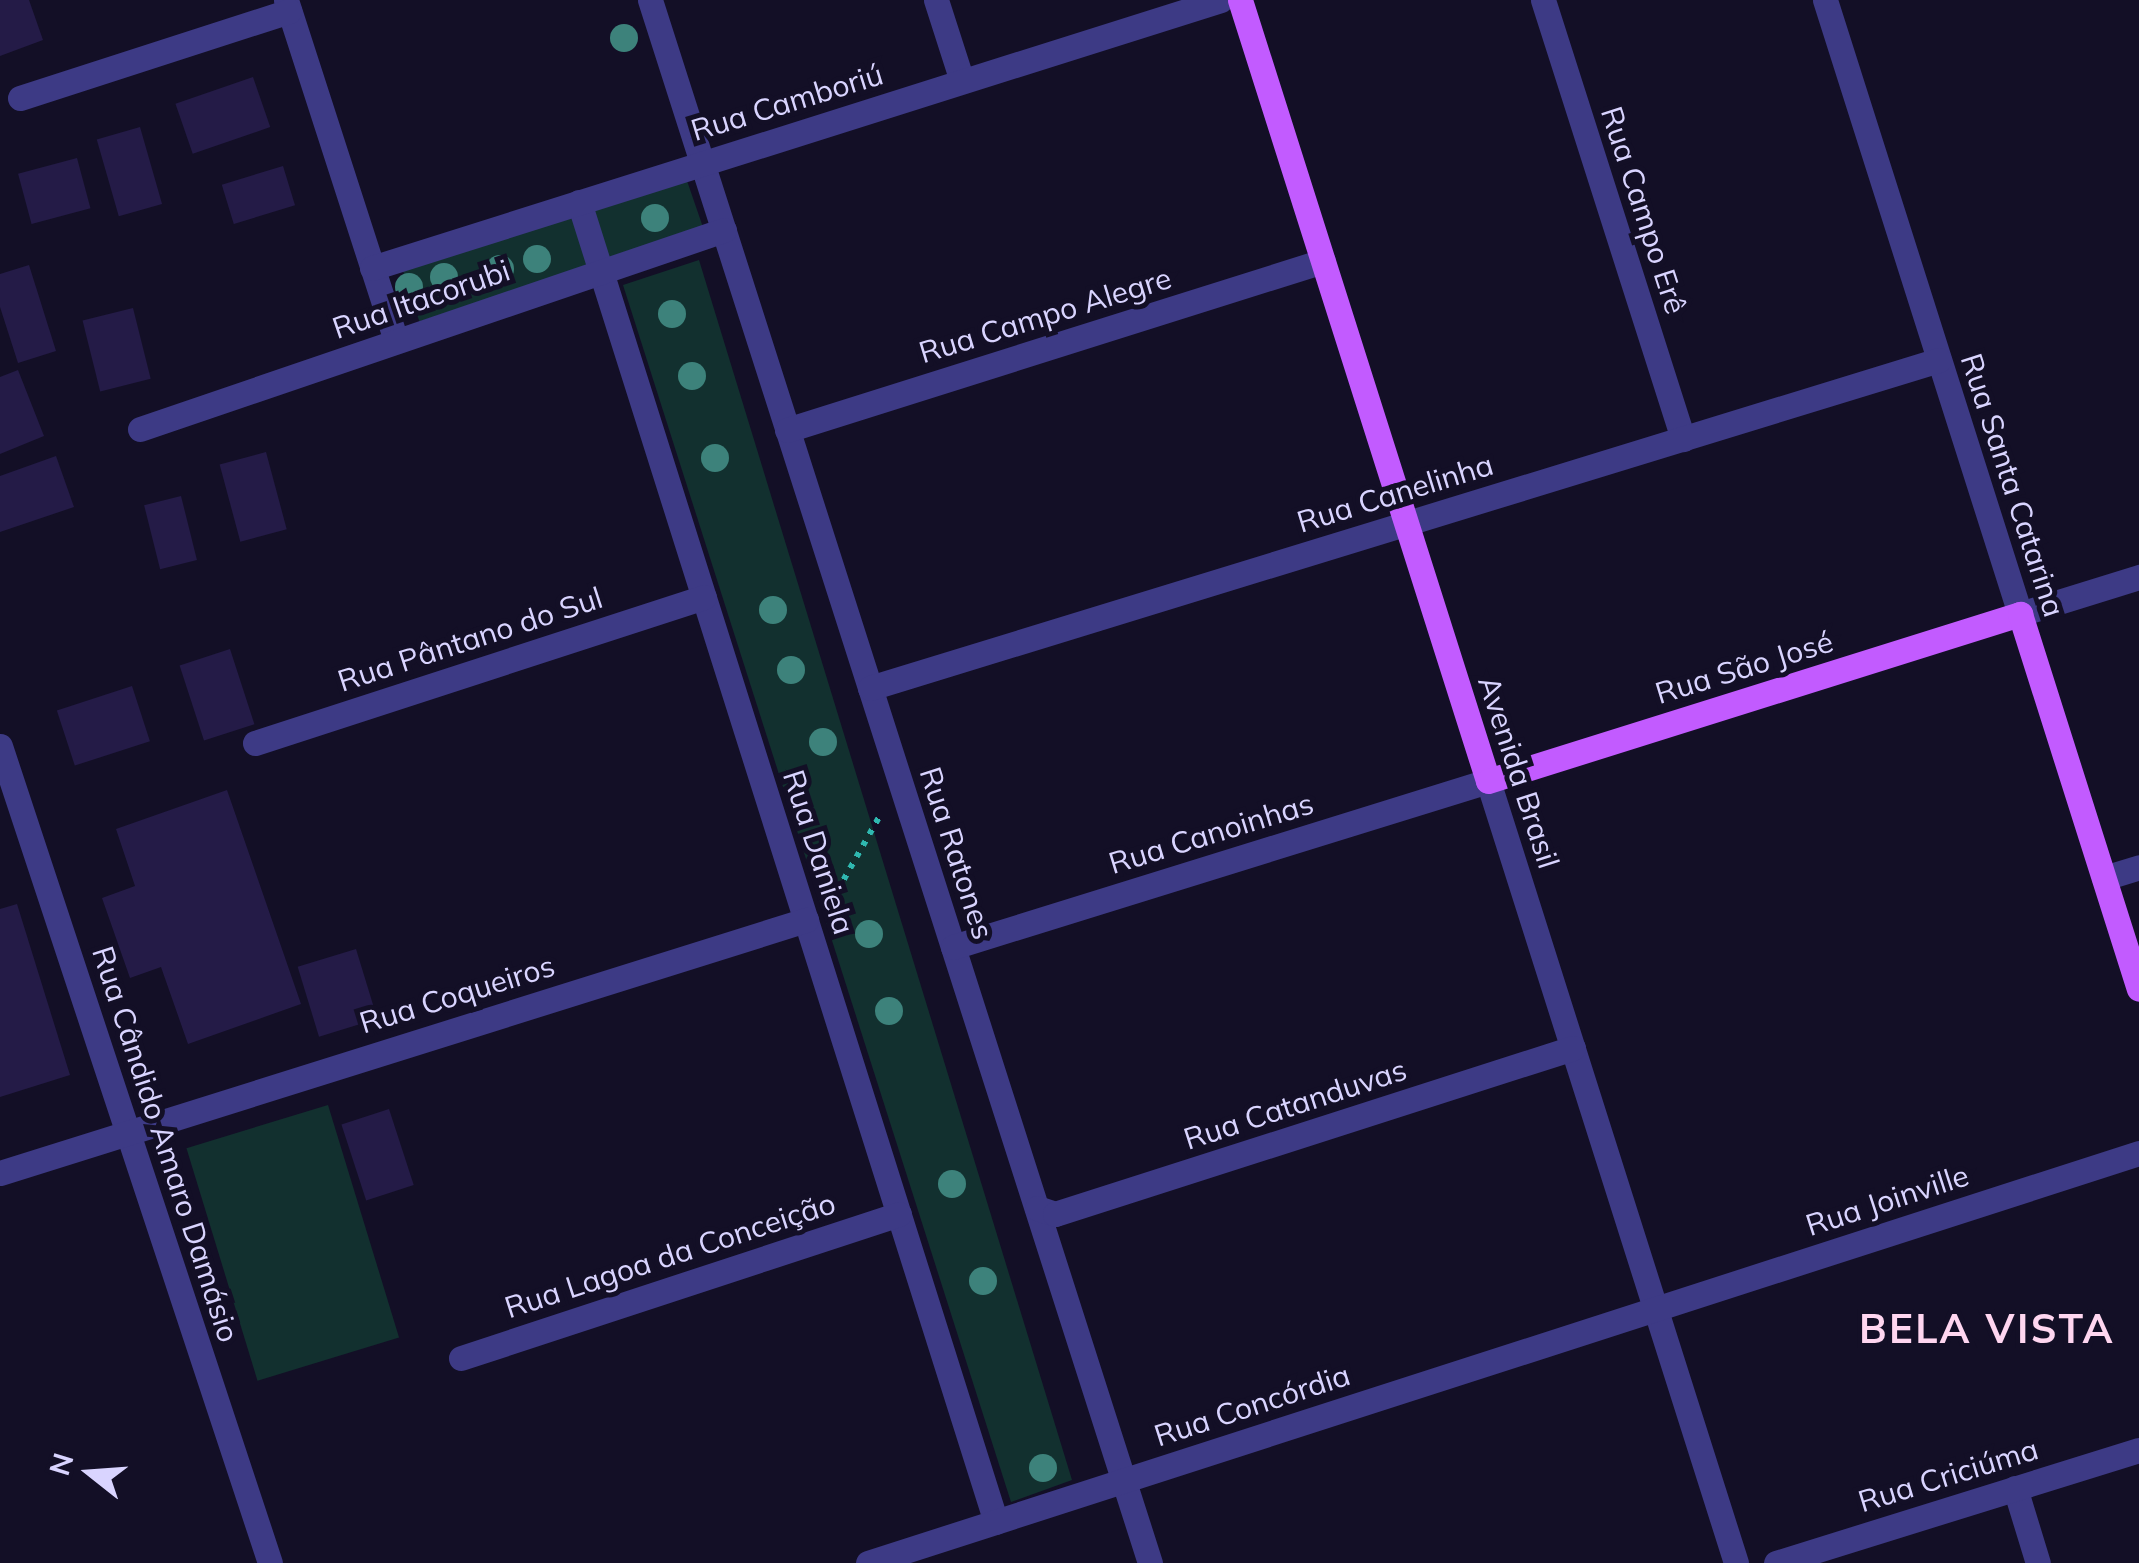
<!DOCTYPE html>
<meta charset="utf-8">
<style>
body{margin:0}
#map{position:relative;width:2139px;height:1563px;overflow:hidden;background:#130f26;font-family:Mulish,sans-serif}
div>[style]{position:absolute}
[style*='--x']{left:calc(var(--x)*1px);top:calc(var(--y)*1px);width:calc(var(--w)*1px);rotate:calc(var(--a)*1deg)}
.green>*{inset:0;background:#12302f;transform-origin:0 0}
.building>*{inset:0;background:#241b47;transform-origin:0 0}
.path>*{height:6px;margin-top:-3px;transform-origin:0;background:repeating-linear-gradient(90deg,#2fb8b0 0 5px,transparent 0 13px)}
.minor>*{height:25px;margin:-12.5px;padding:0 12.5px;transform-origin:12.5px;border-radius:12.5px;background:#3d3a85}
.major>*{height:25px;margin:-12.5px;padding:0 12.5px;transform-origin:12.5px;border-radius:12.5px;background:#c25bff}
.trees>*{width:28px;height:28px;margin:-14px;border-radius:50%;background:#3d827b}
span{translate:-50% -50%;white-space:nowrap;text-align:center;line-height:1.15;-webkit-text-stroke:10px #130f26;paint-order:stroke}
.street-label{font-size:30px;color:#d9d4ff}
.district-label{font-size:40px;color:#ffd6f0;font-weight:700;letter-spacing:2.5px}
.north{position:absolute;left:40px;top:1423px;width:100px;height:100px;-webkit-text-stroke:8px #130f26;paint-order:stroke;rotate:287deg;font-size:28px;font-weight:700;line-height:40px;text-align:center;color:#d9d4ff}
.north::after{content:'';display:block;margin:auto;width:35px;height:45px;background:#d9d4ff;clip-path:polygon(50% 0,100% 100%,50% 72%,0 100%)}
</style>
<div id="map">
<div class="green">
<i style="left:685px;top:175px;width:56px;height:102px;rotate:71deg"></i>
<i style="left:572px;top:212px;width:57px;height:179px;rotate:72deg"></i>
<i style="clip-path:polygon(699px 260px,1072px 1480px,1011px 1502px,623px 285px)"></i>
<i style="left:328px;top:1105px;width:243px;height:148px;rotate:73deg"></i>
</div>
<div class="building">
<i style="clip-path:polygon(0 0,29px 0,43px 40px,0 56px)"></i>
<i style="left:253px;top:77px;width:53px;height:82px;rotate:71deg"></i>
<i style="left:140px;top:127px;width:80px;height:45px;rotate:74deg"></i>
<i style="left:77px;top:158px;width:52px;height:61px;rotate:75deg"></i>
<i style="left:283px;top:166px;width:41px;height:64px;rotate:73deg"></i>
<i style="clip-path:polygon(29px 265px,56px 351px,18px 363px,0 307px,0 274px)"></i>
<i style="left:133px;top:308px;width:73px;height:52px;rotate:76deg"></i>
<i style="clip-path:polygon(18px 370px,44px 436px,0 454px,0 377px)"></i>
<i style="left:266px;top:452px;width:80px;height:48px;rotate:75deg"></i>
<i style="clip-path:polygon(56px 456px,74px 507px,0 532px,0 476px)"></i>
<i style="left:181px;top:496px;width:66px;height:38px;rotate:76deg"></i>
<i style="left:230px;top:649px;width:79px;height:53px;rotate:72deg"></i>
<i style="left:132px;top:686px;width:58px;height:79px;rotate:72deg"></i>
<i style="clip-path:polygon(227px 790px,301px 1004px,188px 1044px,161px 967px,130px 978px,102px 898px,135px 886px,116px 829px)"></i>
<i style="clip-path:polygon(17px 904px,70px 1075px,0 1097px,0 909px)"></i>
<i style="left:356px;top:949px;width:73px;height:61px;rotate:73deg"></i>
<i style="left:389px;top:1109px;width:80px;height:50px;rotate:72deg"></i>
</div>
<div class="path">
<i style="--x:831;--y:902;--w:98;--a:-60.5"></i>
</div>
<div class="minor">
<i style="--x:286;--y:0;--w:358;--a:72.1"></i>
<i style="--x:650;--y:0;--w:1641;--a:72.26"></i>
<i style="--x:936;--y:0;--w:85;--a:72.2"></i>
<i style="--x:1543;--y:0;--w:461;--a:72.3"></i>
<i style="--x:1825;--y:0;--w:644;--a:72.38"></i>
<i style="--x:2020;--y:614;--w:125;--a:-17.3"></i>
<i style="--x:20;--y:98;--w:283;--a:-17.9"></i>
<i style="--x:579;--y:202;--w:1384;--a:72.47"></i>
<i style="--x:372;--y:268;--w:890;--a:-17.52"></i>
<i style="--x:140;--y:429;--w:617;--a:-18.82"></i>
<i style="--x:787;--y:430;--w:562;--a:-17.5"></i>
<i style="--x:870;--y:688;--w:1118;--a:-17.06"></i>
<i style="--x:255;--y:743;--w:472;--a:-18"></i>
<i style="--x:0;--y:746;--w:860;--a:71.71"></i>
<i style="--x:2104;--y:878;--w:37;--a:-17"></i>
<i style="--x:953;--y:947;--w:560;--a:-17.24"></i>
<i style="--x:1488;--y:781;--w:820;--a:72.4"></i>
<i style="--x:0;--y:1173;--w:845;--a:-17.43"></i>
<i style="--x:1037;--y:1208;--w:19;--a:18"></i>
<i style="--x:1055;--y:1214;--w:544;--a:-17.77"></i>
<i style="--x:461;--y:1358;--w:461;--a:-18.2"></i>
<i style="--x:2015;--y:1488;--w:78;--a:73"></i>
<i style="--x:868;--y:1563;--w:1335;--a:-17.88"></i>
<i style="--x:1776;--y:1563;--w:380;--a:-17.3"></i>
</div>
<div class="major">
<i style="--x:1240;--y:0;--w:819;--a:72.38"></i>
<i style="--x:1488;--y:781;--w:558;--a:-17.43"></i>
<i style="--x:2020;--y:614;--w:393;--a:72.4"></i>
</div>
<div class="trees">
<i style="left:624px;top:38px"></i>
<i style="left:655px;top:218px"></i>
<i style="left:537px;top:259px"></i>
<i style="left:500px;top:269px"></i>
<i style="left:444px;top:277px"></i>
<i style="left:409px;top:287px"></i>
<i style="left:672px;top:314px"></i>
<i style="left:692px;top:376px"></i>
<i style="left:715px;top:458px"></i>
<i style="left:773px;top:610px"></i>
<i style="left:791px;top:670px"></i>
<i style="left:823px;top:742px"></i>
<i style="left:869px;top:934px"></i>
<i style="left:889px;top:1011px"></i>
<i style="left:952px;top:1184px"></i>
<i style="left:983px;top:1281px"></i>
<i style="left:1043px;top:1468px"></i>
</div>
<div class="street-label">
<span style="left:787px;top:102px;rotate:-17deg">Rua Camboriú</span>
<span style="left:1644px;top:210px;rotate:72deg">Rua Campo Erê</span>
<span style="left:421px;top:299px;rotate:-19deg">Rua Itacorubi</span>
<span style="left:1045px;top:315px;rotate:-17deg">Rua Campo Alegre</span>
<span style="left:2013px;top:485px;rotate:72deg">Rua Santa Catarina</span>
<span style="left:1395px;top:493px;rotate:-17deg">Rua Canelinha</span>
<span style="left:470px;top:639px;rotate:-18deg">Rua Pântano do Sul</span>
<span style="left:1744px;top:667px;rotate:-17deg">Rua São José</span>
<span style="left:1519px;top:772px;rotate:72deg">Avenida Brasil</span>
<span style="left:1211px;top:833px;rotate:-17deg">Rua Canoinhas</span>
<span style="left:819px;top:852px;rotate:72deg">Rua Daniela</span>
<span style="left:957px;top:853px;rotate:72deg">Rua Ratones</span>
<span style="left:457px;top:994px;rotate:-17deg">Rua Coqueiros</span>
<span style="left:1295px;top:1104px;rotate:-18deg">Rua Catanduvas</span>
<span style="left:166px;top:1144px;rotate:72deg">Rua Cândido Amaro Damásio</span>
<span style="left:1887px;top:1200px;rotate:-18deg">Rua Joinville</span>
<span style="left:670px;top:1255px;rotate:-18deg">Rua Lagoa da Conceição</span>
<span style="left:1252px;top:1405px;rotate:-18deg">Rua Concórdia</span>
<span style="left:1948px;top:1475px;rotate:-17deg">Rua Criciúma</span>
</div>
<div class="district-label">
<span style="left:1987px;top:1328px">BELA VISTA</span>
</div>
<div class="north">N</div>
</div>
